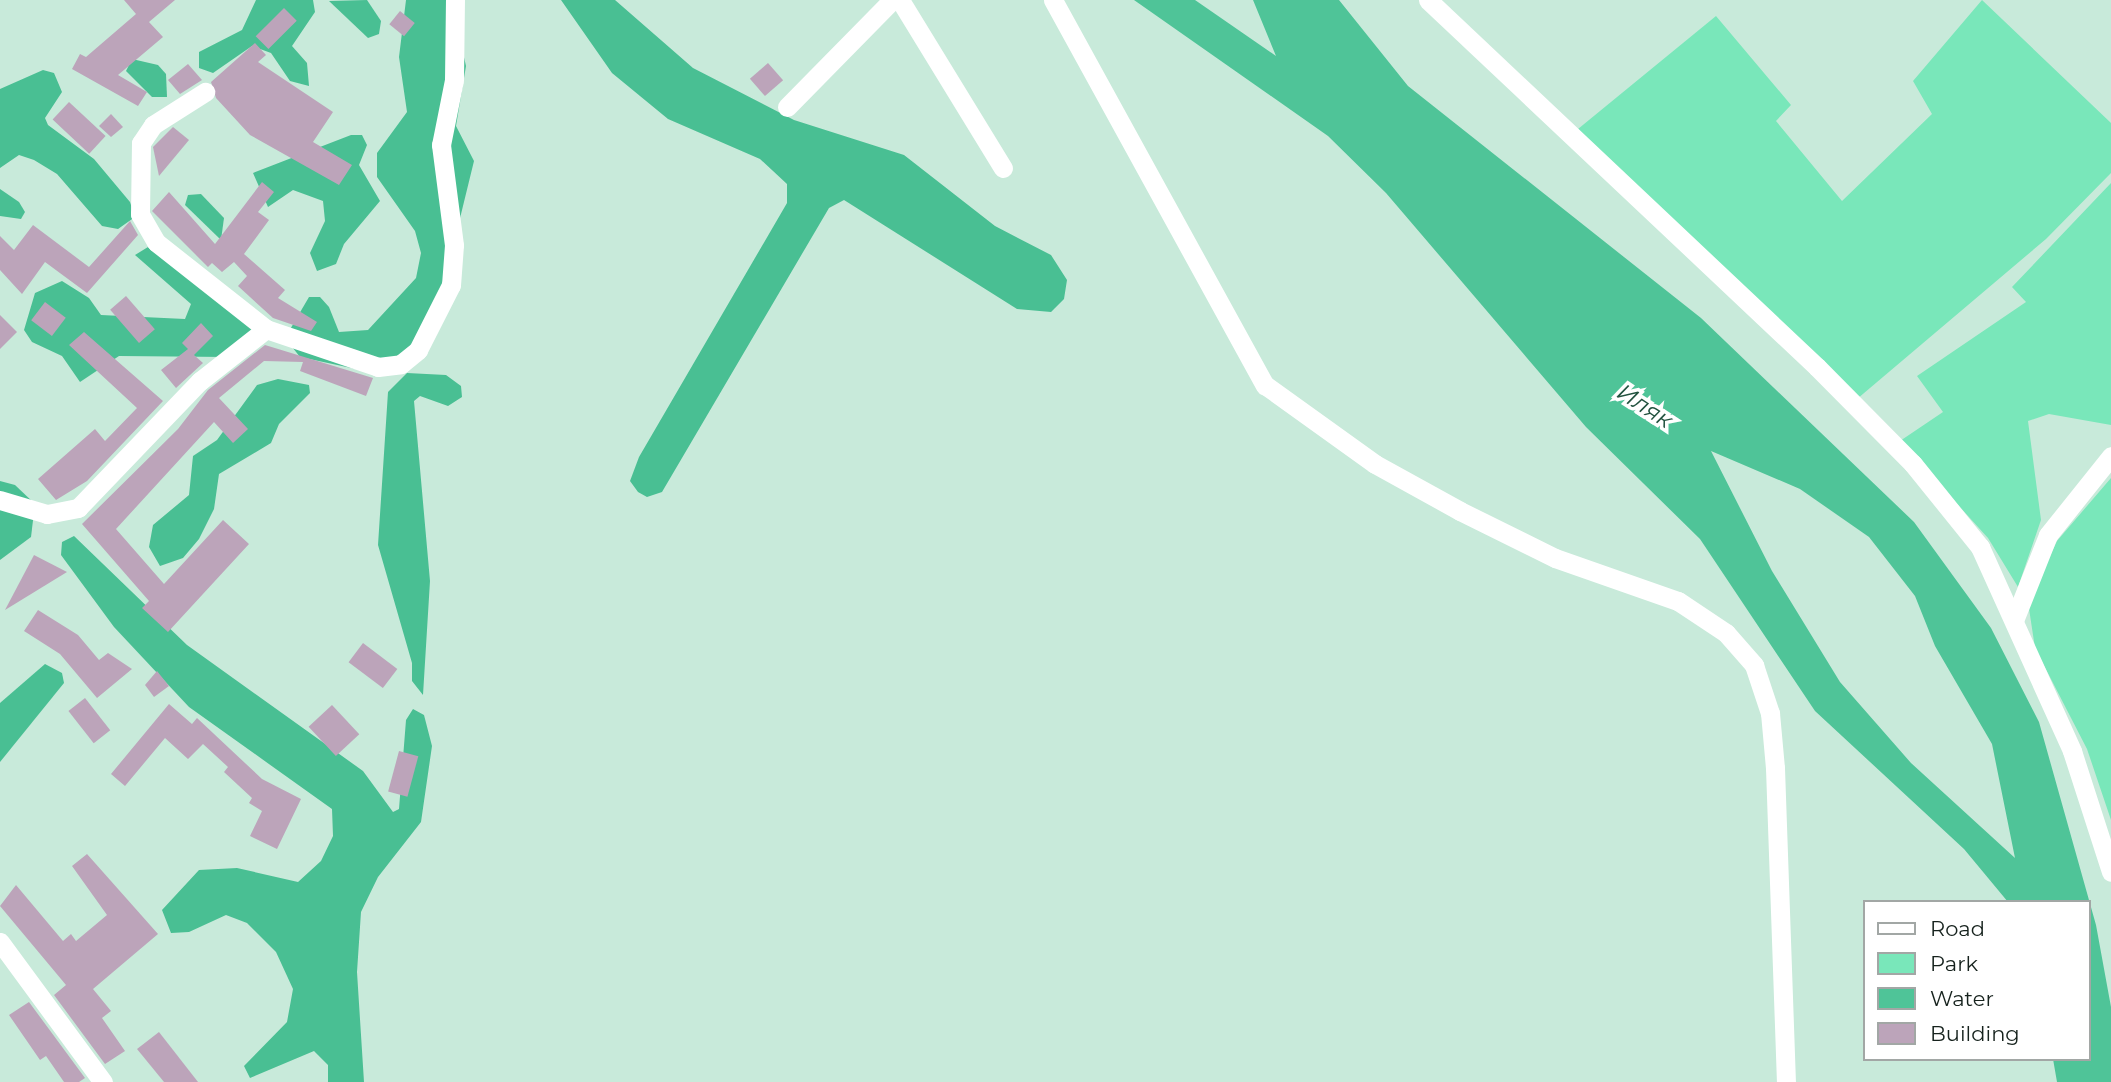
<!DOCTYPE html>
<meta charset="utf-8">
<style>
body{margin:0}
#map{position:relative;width:2111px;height:1082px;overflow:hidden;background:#c8eada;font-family:Montserrat,sans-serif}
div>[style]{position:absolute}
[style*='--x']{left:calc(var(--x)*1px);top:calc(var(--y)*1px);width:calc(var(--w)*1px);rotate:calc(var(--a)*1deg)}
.green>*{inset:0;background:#79e7ba}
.forest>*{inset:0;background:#49bf93}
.water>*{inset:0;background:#4fc498}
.building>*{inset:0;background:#bca4ba;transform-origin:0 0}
.minor>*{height:19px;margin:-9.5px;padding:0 9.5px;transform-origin:9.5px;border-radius:9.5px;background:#fff}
span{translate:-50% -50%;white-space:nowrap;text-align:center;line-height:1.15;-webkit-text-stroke:7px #fff;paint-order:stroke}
.water-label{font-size:23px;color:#22523f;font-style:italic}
.legend{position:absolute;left:1863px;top:900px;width:228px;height:161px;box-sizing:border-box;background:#fff;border:2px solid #a2a7a5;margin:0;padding:9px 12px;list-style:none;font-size:21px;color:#16221d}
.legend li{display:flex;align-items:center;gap:14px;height:35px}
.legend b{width:35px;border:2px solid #a2a7a5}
</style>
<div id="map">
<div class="green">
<i style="clip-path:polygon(1982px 0,2111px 123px,2111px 173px,2046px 239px,1857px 399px,1578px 129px,1716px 16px,1791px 105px,1776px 121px,1842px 201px,1932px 114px,1913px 81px)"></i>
<i style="clip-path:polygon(2111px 183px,2111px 425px,2049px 414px,2028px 421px,2041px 520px,2018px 587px,1988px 538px,1900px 441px,1943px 412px,1917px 376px,2026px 302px,2012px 287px)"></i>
<i style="clip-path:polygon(2111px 478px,2111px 820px,2087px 749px,2035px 648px,2028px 602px,2057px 541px)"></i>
</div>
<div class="forest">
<i style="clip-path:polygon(256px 0,313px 0,315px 12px,292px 46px,307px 63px,309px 86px,290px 81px,271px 53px,252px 46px,213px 73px,199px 68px,199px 52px,242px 30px)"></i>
<i style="clip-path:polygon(367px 0,381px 21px,379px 34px,368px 38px,329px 1px)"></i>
<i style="clip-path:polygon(406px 0,451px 0,466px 66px,456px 126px,474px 161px,429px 345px,370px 372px,300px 357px,285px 338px,309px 297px,320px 297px,329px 307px,339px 332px,368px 330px,416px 278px,421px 253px,415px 231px,377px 177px,377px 153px,407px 112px,399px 57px)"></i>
<i style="clip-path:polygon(561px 0,615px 0,693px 68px,794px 120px,904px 155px,995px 226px,1051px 255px,1067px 280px,1064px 299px,1051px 312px,1017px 309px,844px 200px,829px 208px,662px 492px,647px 497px,638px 492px,630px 481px,639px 457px,787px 203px,787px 184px,760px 159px,668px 119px,612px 73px)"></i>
<i style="clip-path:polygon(132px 59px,158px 65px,166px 74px,167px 97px,152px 97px,126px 71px)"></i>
<i style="clip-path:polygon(43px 70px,54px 73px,62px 92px,45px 118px,48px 125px,94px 159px,130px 202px,135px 217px,118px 229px,102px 226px,57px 174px,34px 160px,19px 155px,0 168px,0 89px)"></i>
<i style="clip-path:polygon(351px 135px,362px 135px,367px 145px,359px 165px,380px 201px,344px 244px,336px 264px,317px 271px,310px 253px,325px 221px,323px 201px,293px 190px,268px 207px,253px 173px)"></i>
<i style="clip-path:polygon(0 189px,19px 202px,25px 212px,21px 219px,0 216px)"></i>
<i style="clip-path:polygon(201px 194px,224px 218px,221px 240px,185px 205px,188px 195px)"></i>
<i style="clip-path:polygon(148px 247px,254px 329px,228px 357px,119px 356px,80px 382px,62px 356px,32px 342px,24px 330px,35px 293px,62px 281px,89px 298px,101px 315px,185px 319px,191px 304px,135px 255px)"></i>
<i style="clip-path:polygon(407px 373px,446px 375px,461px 386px,462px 397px,448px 406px,420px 396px,414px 401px,430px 581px,423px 695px,412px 681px,412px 663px,378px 545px,388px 392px)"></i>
<i style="clip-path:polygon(278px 379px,309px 385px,310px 393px,279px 424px,271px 443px,219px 474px,214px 509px,199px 539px,183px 558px,160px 566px,149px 547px,153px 525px,189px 495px,193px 456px,217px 440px,257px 385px)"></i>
<i style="clip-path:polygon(0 481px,15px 485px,35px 504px,31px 537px,0 560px)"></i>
<i style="clip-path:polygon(74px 536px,187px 645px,363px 771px,393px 812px,399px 809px,406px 720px,413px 709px,424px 715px,432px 746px,421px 822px,378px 877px,361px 912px,357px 972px,364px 1082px,328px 1082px,328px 1065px,314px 1051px,250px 1078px,244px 1066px,287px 1022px,293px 989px,276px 952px,247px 923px,226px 915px,189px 932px,171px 933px,162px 910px,199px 870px,237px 868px,298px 882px,321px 861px,333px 836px,332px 809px,189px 707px,114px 627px,61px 555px,62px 542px)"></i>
<i style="clip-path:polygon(45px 664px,62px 673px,64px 683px,0 762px,0 703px)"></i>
</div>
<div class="water">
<i style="clip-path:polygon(evenodd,1134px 0,1195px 0,1276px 56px,1253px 0,1339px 0,1408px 86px,1701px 318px,1914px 522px,1991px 628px,2039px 722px,2096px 925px,2111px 1007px,2111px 1082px,2057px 1082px,2053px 1059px,2088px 1059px,2088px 902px,2008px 902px,1964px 849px,1815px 711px,1700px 539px,1586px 427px,1386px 193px,1328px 136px,1134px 0,1711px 451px,1800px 489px,1869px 537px,1915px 596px,1935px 646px,1992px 744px,2015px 858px,1911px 763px,1840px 682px,1772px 571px,1711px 451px)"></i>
</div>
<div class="building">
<i style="clip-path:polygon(124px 0,175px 0,149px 22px,163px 37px,118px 75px,147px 92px,138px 106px,72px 69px,80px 54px,86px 57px,136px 14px)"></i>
<i style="left:284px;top:8px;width:18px;height:40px;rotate:45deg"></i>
<i style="left:400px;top:11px;width:19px;height:17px;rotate:39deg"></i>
<i style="clip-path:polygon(255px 43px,266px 55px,258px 62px,333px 112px,313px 142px,352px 165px,339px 185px,250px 135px,216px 98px,211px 82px)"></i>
<i style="left:768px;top:63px;width:23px;height:24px;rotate:49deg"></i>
<i style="clip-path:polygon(188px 64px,202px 80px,180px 94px,168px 80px)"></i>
<i style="left:69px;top:102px;width:50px;height:24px;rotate:43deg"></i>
<i style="clip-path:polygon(111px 114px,123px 127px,111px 137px,99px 126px)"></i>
<i style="clip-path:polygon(173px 127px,189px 140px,159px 176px,153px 147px)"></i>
<i style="clip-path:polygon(262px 182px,274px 192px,258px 212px,269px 220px,244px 254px,285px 290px,278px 298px,317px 322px,311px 331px,273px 318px,238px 286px,247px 276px,234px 262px,222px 272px,212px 263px,208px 267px,152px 211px,169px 192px,215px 244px)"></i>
<i style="clip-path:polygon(130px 221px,138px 235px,87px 293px,45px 262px,22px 294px,0 270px,0 236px,14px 250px,33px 225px,89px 267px)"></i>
<i style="left:126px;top:296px;width:44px;height:21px;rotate:49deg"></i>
<i style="left:45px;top:302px;width:26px;height:23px;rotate:37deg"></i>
<i style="clip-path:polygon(0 315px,17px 332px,0 349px)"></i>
<i style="clip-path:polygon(201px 323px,213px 336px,194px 355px,203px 363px,176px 388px,161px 370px,188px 349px,182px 343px)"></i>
<i style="clip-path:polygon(84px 332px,163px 401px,87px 481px,56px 500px,38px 479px,95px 429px,105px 441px,137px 408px,69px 345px)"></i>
<i style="clip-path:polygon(265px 345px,373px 378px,366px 396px,300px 371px,303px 362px,264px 361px,219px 398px,248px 429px,233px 443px,214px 422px,116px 529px,164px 584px,223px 520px,249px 544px,168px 632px,142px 608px,149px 601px,82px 524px,178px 429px,208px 390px)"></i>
<i style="clip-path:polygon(34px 555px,67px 572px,5px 610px)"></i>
<i style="clip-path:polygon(38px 610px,78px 635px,99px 660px,108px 653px,132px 669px,97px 698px,60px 654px,24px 631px)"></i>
<i style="left:363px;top:643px;width:43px;height:24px;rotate:37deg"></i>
<i style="clip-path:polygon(157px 671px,169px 686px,154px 697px,145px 685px)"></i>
<i style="left:85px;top:698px;width:41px;height:21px;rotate:52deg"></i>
<i style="clip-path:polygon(169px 704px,192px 724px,197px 718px,262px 779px,301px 799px,277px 849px,250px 836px,262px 811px,249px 803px,252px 798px,224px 772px,228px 767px,203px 744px,188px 759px,165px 738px,125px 786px,111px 774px)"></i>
<i style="left:332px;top:705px;width:40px;height:32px;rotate:47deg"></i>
<i style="left:399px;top:751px;width:20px;height:42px;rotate:15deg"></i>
<i style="clip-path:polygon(87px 854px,158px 934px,93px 989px,111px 1011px,102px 1018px,125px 1051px,105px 1064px,54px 995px,66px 985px,0 906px,16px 885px,63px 941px,71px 934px,76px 941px,107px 915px,72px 866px)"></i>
<i style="clip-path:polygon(29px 1002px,85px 1078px,79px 1082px,64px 1082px,46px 1056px,40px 1060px,9px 1015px)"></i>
<i style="clip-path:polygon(159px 1032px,198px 1082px,164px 1082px,137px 1049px)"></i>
</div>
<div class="minor">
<i style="--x:900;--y:0;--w:197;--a:58.5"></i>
<i style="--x:1053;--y:0;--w:440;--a:61.2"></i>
<i style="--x:1265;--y:385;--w:135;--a:35.7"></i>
<i style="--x:1375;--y:464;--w:97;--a:28.9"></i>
<i style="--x:1460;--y:511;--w:106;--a:26.3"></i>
<i style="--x:1555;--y:558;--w:130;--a:19.3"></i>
<i style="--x:1678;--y:601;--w:58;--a:33.7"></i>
<i style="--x:1726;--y:633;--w:43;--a:48.8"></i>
<i style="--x:1754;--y:665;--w:51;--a:71.6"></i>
<i style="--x:1770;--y:713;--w:55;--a:84.8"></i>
<i style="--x:1775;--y:768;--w:314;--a:88"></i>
<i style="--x:1428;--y:0;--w:535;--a:43.33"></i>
<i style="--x:1817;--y:367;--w:136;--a:45.3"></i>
<i style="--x:1913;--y:464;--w:107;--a:51.1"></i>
<i style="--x:1980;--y:547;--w:224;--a:65.7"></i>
<i style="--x:2072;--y:751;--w:127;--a:72.1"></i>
<i style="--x:787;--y:107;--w:150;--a:-45.5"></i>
<i style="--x:266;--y:329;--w:118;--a:18.7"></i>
<i style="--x:378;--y:367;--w:23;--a:-7"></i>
<i style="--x:401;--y:364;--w:22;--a:-39"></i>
<i style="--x:418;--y:350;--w:73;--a:-63.1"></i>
<i style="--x:451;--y:285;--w:40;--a:-85.7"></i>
<i style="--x:454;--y:245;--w:101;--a:-97.4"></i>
<i style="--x:441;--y:145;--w:66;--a:-78.7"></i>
<i style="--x:454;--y:80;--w:80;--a:-89.3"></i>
<i style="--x:0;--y:500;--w:49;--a:16.6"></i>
<i style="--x:47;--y:514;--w:32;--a:-11"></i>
<i style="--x:78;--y:508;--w:176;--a:-46.2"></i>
<i style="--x:200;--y:381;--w:84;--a:-38.2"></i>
<i style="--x:266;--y:329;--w:140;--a:-141.7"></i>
<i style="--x:156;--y:242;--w:32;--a:-120"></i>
<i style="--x:140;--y:214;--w:71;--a:-89.2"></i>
<i style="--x:141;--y:143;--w:22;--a:-56"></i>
<i style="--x:153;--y:125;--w:62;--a:-32.4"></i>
<i style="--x:2015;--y:618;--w:89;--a:-68.3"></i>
<i style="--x:2048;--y:535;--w:101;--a:-51.4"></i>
<i style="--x:0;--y:942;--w:174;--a:53.7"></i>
</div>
<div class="water-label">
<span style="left:1645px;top:406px;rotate:33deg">Иляк</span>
</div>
<ul class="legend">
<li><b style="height:9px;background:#fff"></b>Road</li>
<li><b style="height:19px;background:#79e7ba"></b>Park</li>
<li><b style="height:19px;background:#4fc498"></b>Water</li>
<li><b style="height:19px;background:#bca4ba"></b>Building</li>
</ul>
</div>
